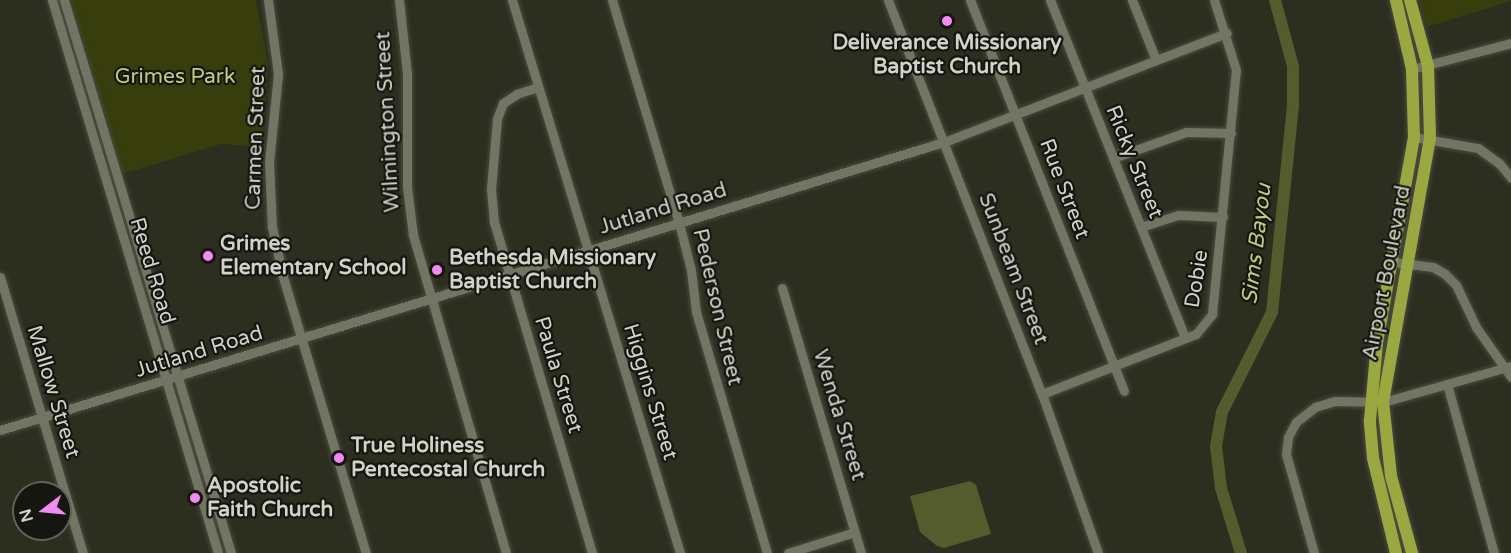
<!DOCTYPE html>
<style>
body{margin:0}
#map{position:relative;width:1511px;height:553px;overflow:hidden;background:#2c2e20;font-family:"Varela Round",sans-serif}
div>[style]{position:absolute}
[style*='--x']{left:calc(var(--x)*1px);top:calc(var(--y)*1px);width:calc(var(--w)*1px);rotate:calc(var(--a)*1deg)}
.green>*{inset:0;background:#373d0c}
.water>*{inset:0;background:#545b2c}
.river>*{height:12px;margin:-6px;padding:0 6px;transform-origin:6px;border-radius:6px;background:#545b2c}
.roads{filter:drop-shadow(0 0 2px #494c3f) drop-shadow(0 0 2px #494c3f)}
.minor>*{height:9px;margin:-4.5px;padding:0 4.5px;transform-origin:4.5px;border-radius:4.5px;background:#727564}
.major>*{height:12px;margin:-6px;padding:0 6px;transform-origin:6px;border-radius:6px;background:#9ba841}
.dots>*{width:16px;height:16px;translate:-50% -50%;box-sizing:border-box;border:3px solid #15160f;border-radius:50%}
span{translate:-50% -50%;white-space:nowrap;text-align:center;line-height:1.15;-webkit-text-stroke:4.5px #15160f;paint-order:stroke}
.poi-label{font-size:21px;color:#d1d3c9;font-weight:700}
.left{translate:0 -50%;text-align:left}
.park-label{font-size:21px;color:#bfcc81}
.street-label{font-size:21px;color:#d1d3c9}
.water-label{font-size:22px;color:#beca7f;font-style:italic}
.north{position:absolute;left:12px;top:481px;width:60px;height:60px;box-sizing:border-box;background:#15160f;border:2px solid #606259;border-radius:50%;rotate:254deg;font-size:16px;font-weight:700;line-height:24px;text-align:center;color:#d1d3c9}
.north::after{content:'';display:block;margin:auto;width:21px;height:27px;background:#f28af3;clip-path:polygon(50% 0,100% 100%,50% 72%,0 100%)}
</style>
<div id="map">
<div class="green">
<i style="clip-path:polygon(71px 0,256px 0,268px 63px,262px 147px,221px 144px,122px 174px)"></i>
<i style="clip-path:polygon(1419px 0,1511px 0,1511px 1px,1427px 27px)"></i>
</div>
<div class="water">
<i style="clip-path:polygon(970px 481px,976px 485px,991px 534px,944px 548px,937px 546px,920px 532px,910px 496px)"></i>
</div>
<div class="river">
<i style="--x:1241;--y:553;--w:68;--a:-107.1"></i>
<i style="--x:1221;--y:488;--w:42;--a:-96.8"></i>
<i style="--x:1216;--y:446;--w:35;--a:-80"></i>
<i style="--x:1222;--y:412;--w:112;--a:-63.4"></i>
<i style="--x:1272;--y:312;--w:207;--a:-84.2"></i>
<i style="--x:1293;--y:106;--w:40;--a:-90"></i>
<i style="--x:1293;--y:66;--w:68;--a:-105.3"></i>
</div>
<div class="roads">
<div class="minor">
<i style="--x:52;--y:0;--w:577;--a:73.29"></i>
<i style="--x:64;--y:0;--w:578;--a:73.2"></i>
<i style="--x:268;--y:0;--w:75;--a:82.3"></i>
<i style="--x:278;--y:74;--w:88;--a:95.8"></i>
<i style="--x:269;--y:162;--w:65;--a:87.4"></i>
<i style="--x:272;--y:227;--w:51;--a:77.6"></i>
<i style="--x:283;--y:277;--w:288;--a:73.3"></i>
<i style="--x:399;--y:0;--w:74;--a:83.8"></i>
<i style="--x:407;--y:74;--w:113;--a:90"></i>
<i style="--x:407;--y:187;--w:48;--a:82.9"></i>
<i style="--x:413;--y:235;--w:331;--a:73.7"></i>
<i style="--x:512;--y:0;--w:578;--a:73.1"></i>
<i style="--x:612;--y:0;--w:233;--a:73.3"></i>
<i style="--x:679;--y:223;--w:49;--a:75.7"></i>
<i style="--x:691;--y:270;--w:42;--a:83.2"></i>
<i style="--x:696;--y:312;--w:251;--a:73.6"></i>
<i style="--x:888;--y:0;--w:423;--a:68.7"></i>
<i style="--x:1042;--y:394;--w:169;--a:70.6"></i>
<i style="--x:970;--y:0;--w:420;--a:68.5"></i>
<i style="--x:1050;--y:0;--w:364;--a:68.2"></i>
<i style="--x:1132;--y:0;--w:65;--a:68.2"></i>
<i style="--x:1412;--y:69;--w:102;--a:-14.7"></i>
<i style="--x:538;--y:87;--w:22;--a:162"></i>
<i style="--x:517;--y:94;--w:17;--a:147"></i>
<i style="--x:503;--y:103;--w:17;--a:111"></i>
<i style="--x:497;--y:119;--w:70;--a:94.9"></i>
<i style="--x:491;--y:189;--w:33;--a:85"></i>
<i style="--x:494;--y:222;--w:345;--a:73.5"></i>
<i style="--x:1414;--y:137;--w:65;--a:9.8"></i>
<i style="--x:1478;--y:148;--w:26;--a:36"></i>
<i style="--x:1499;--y:163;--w:19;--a:51"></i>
<i style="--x:1113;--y:158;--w:77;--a:-19.6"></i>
<i style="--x:1186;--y:132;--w:45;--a:1.3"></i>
<i style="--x:1141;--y:227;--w:39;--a:-18"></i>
<i style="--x:1178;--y:215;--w:45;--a:2.5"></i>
<i style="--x:1393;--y:262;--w:40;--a:7.1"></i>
<i style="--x:1433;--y:267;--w:14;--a:30"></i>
<i style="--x:1445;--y:274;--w:16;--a:45"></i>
<i style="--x:1456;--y:285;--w:47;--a:64.5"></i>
<i style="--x:1476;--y:327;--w:61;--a:55"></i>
<i style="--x:0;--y:277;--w:288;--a:73.3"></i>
<i style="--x:782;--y:288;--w:277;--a:73.4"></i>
<i style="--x:1447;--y:384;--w:175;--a:74.5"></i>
<i style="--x:1042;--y:394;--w:165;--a:-21.3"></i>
<i style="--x:1196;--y:334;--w:26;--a:-51"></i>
<i style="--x:1212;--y:314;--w:245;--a:-84.4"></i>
<i style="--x:1236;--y:70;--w:73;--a:-107.4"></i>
<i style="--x:0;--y:430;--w:987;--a:-16.97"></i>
<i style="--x:944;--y:142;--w:303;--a:-21.1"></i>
<i style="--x:788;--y:553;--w:70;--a:-17.4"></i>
<i style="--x:1314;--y:553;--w:103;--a:-105.8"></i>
<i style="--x:1286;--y:454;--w:17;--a:-83"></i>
<i style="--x:1288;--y:437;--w:17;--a:-62"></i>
<i style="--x:1296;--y:422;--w:24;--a:-38"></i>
<i style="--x:1315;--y:407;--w:21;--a:-17"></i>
<i style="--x:1335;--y:401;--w:48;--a:1.2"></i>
<i style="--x:1383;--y:402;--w:133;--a:-15.7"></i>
</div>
<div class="major">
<i style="--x:1410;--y:0;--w:68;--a:74.7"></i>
<i style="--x:1428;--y:66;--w:72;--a:88.4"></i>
<i style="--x:1430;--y:138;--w:268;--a:100.1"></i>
<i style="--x:1383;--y:402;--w:74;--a:83.8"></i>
<i style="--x:1391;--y:476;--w:80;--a:74.7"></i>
<i style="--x:1396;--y:553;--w:98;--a:-103.6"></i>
<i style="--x:1373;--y:458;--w:38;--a:-95"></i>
<i style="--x:1370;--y:420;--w:77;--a:-84.8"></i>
<i style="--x:1377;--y:343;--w:209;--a:-79.8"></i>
<i style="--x:1414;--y:137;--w:68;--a:-91.7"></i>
<i style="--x:1412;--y:69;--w:71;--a:-103.1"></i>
</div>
</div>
<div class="dots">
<i style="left:947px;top:21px;background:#f28af3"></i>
<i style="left:208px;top:256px;background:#f28af3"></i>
<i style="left:437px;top:270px;background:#f28af3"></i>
<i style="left:339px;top:458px;background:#f28af3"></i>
<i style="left:195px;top:498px;background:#f28af3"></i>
</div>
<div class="poi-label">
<span style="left:947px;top:55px">Deliverance Missionary<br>Baptist Church</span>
<span class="left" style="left:220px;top:256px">Grimes<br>Elementary School</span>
<span class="left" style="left:449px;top:270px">Bethesda Missionary<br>Baptist Church</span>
<span class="left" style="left:351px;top:458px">True Holiness<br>Pentecostal Church</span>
<span class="left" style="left:207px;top:498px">Apostolic<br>Faith Church</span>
</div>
<div class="park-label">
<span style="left:175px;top:77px">Grimes Park</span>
</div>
<div class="street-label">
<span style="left:388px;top:122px;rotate:-93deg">Wilmington Street</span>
<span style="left:256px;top:138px;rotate:-88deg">Carmen Street</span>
<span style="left:1134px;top:162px;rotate:68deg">Ricky Street</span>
<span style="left:1064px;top:189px;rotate:69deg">Rue Street</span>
<span style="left:663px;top:209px;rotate:-17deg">Jutland Road</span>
<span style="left:1013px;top:269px;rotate:69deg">Sunbeam Street</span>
<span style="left:152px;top:271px;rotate:73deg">Reed Road</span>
<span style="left:1387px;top:273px;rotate:-79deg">Airport Boulevard</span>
<span style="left:1197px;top:279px;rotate:-81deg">Dobie</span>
<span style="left:717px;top:307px;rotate:77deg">Pederson Street</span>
<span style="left:199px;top:352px;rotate:-17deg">Jutland Road</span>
<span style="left:558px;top:375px;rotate:73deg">Paula Street</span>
<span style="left:53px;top:392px;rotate:73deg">Mallow Street</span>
<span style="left:650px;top:392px;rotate:73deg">Higgins Street</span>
<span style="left:839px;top:415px;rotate:73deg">Wenda Street</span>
</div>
<div class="water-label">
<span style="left:1257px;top:244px;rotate:-83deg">Sims Bayou</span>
</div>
<div class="north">N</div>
</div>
